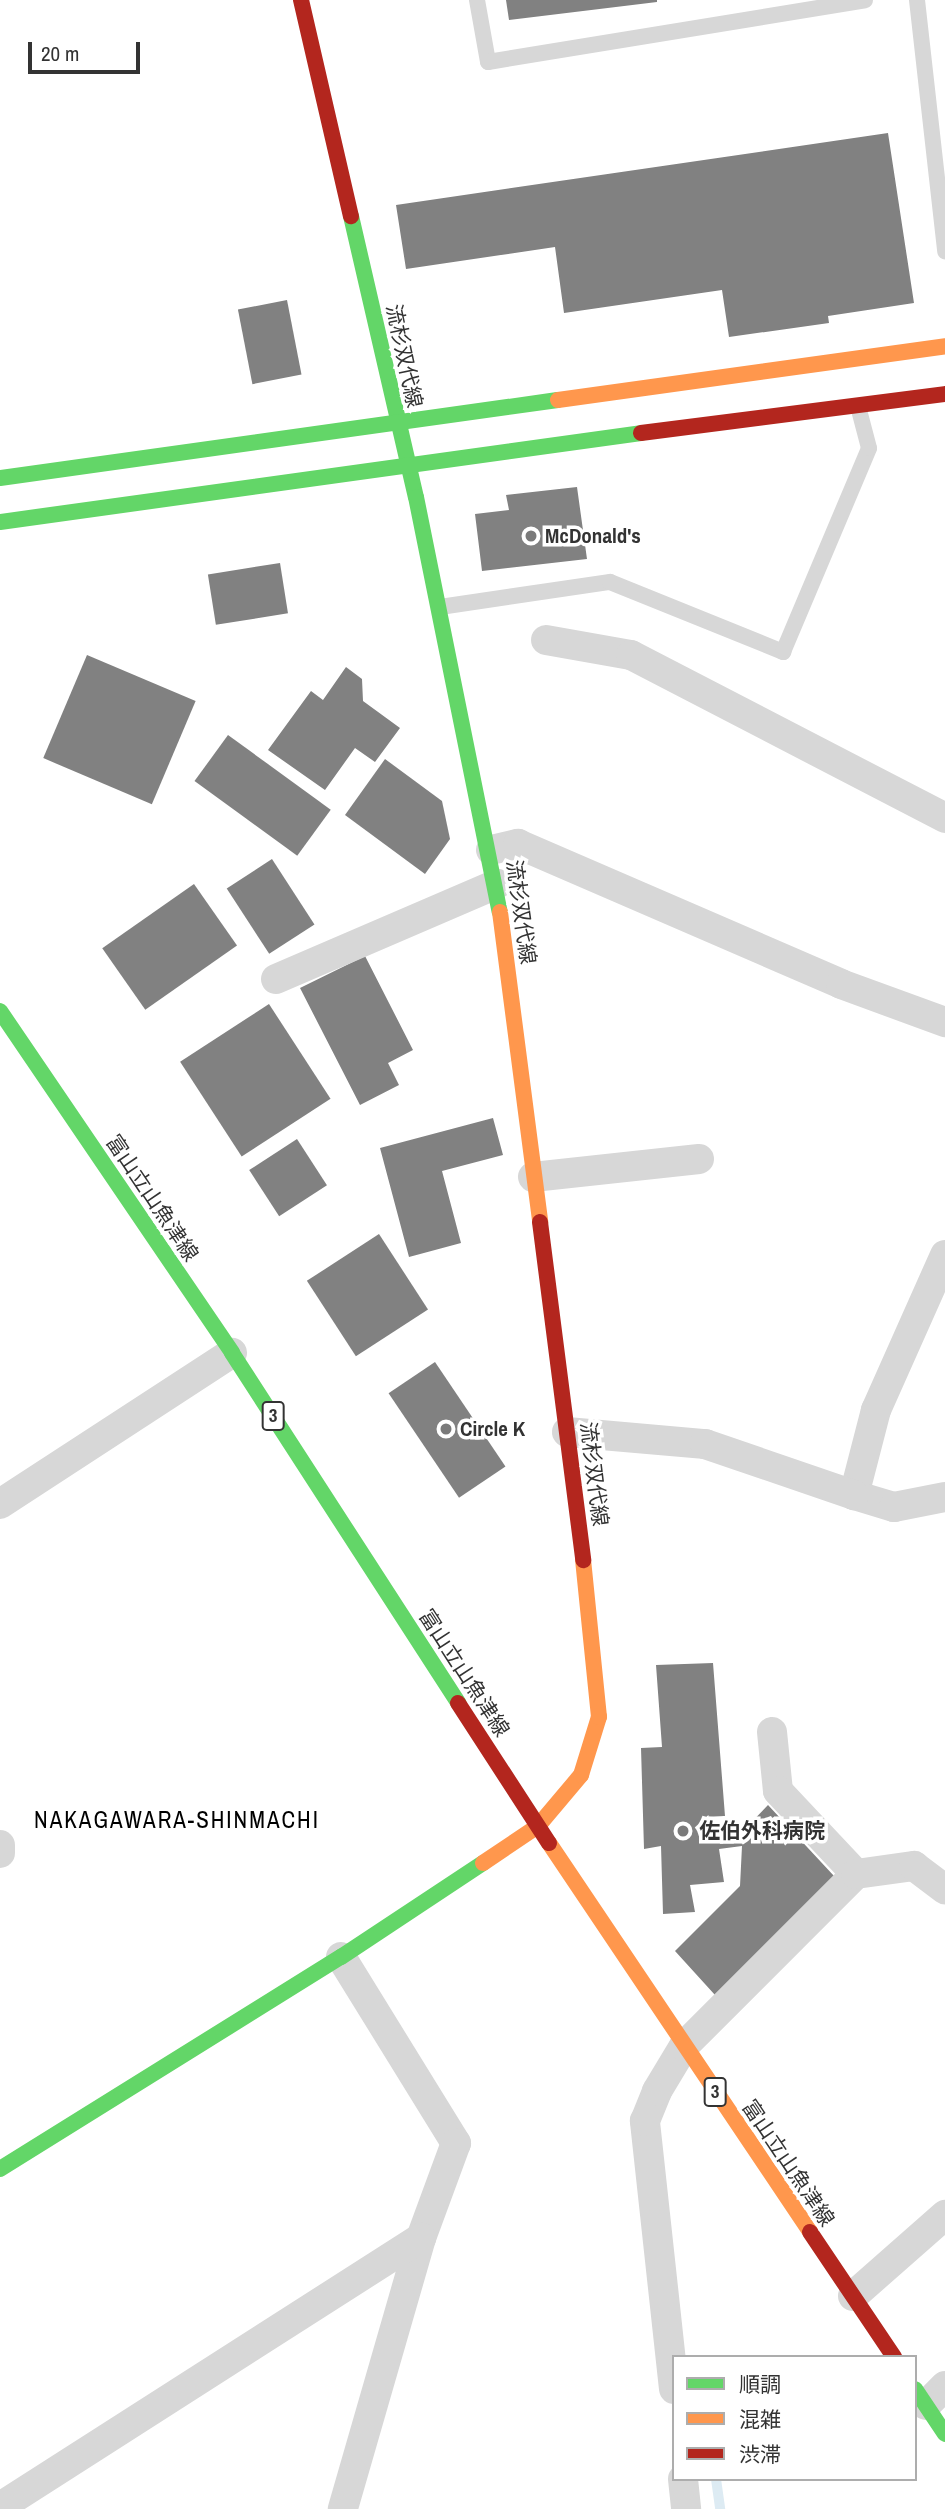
<!DOCTYPE html>
<meta charset="utf-8">
<style>
body{margin:0}
#map{position:relative;width:945px;height:2509px;overflow:hidden;background:#fff;font-family:"Archivo Narrow","Noto Sans JP",sans-serif}
div>[style]{position:absolute}
[style*='--x']{left:calc(var(--x)*1px);top:calc(var(--y)*1px);width:calc(var(--w)*1px);rotate:calc(var(--a)*1deg)}
.stream>*{height:10px;margin:-5px;padding:0 5px;transform-origin:5px;border-radius:5px;background:#ddebf3}
.building>*{inset:0;background:#818181;transform-origin:0 0}
.lane>*{height:16px;margin:-8px;padding:0 8px;transform-origin:8px;border-radius:8px;background:#d7d7d7}
.street>*{height:30px;margin:-15px;padding:0 15px;transform-origin:15px;border-radius:15px;background:#d7d7d7}
.fast>*{height:16px;margin:-8px;padding:0 8px;transform-origin:8px;border-radius:8px;background:#63d668}
.slow>*{height:16px;margin:-8px;padding:0 8px;transform-origin:8px;border-radius:8px;background:#ff974d}
.jam>*{height:16px;margin:-8px;padding:0 8px;transform-origin:8px;border-radius:8px;background:#b3261e}
.dots>*{width:19px;height:19px;translate:-50% -50%;box-sizing:border-box;border:4px solid #fff;border-radius:50%}
span{translate:-50% -50%;white-space:nowrap;text-align:center;line-height:1.15;-webkit-text-stroke:7px #fff;paint-order:stroke}
.shield-label span{padding:2px 5px;background:#fff;border:2px solid;border-radius:5px;-webkit-text-stroke-width:0}
.shield-label{font-size:19px;color:#333;font-weight:700}
.street-label{font-size:21px;color:#333}
.poi-label{font-size:21px;color:#333;font-weight:700}
.left{translate:0 -50%;text-align:left}
.neighbourhood-label{font-size:23px;color:#000;letter-spacing:2px}
.legend{position:absolute;left:672px;top:2355px;width:245px;height:126px;box-sizing:border-box;background:#fff;border:2px solid #adadad;margin:0;padding:9px 12px;list-style:none;font-size:21px;color:#333}
.legend li{display:flex;align-items:center;gap:14px;height:35px}
.legend b{width:35px;border:2px solid #adadad}
.scale{position:absolute;left:28px;top:42px;width:112px;height:32px;box-sizing:border-box;border:4px solid #333;border-top:0;padding-left:9px;font-size:21px;line-height:24px;white-space:nowrap;color:#333;-webkit-text-stroke:5px #fff;paint-order:stroke}
</style>
<div id="map">
<div class="stream">
<i style="--x:716;--y:2479;--w:30;--a:82"></i>
</div>
<div class="building">
<i style="clip-path:polygon(506px 0,657px 0,657px 2px,509px 20px)"></i>
<i style="clip-path:polygon(888px 133px,914px 303px,828px 316px,829px 323px,729px 337px,722px 290px,564px 313px,555px 247px,406px 269px,396px 205px)"></i>
<i style="left:287px;top:300px;width:76px;height:50px;rotate:79deg"></i>
<i style="clip-path:polygon(577px 487px,587px 559px,482px 571px,475px 514px,509px 510px,506px 495px)"></i>
<i style="left:280px;top:563px;width:51px;height:73px;rotate:81deg"></i>
<i style="left:87px;top:655px;width:118px;height:112px;rotate:23deg"></i>
<i style="clip-path:polygon(346px 667px,362px 679px,363px 701px,400px 728px,375px 762px,355px 748px,325px 790px,268px 750px,311px 691px,323px 700px)"></i>
<i style="left:228px;top:735px;width:127px;height:57px;rotate:36deg"></i>
<i style="clip-path:polygon(385px 759px,442px 801px,450px 839px,425px 874px,345px 815px)"></i>
<i style="left:272px;top:859px;width:78px;height:54px;rotate:57deg"></i>
<i style="left:194px;top:884px;width:75px;height:112px;rotate:55deg"></i>
<i style="clip-path:polygon(365px 956px,413px 1050px,388px 1063px,399px 1085px,360px 1105px,300px 988px)"></i>
<i style="left:269px;top:1004px;width:113px;height:106px;rotate:57deg"></i>
<i style="clip-path:polygon(493px 1118px,503px 1155px,442px 1171px,461px 1243px,409px 1257px,380px 1148px)"></i>
<i style="left:297px;top:1139px;width:55px;height:57px;rotate:57deg"></i>
<i style="left:379px;top:1234px;width:90px;height:86px;rotate:57deg"></i>
<i style="left:435px;top:1362px;width:126px;height:56px;rotate:56deg"></i>
<i style="clip-path:polygon(713px 1663px,725px 1816px,702px 1817px,703px 1829px,741px 1833px,768px 1805px,834px 1876px,715px 1995px,675px 1951px,740px 1886px,742px 1846px,719px 1849px,724px 1882px,690px 1885px,695px 1912px,663px 1914px,661px 1846px,644px 1849px,641px 1748px,662px 1747px,656px 1665px)"></i>
</div>
<div class="lane">
<i style="--x:477;--y:0;--w:63;--a:79.9"></i>
<i style="--x:488;--y:62;--w:382;--a:-9.3"></i>
<i style="--x:917;--y:0;--w:253;--a:83.6"></i>
<i style="--x:440;--y:607;--w:172;--a:-8.4"></i>
<i style="--x:610;--y:582;--w:187;--a:22"></i>
<i style="--x:783;--y:652;--w:221;--a:-67.1"></i>
<i style="--x:869;--y:448;--w:43;--a:-104.7"></i>
</div>
<div class="street">
<i style="--x:546;--y:640;--w:86;--a:10"></i>
<i style="--x:631;--y:655;--w:354;--a:27.4"></i>
<i style="--x:491;--y:850;--w:28;--a:-13"></i>
<i style="--x:518;--y:844;--w:352;--a:23.4"></i>
<i style="--x:841;--y:984;--w:111;--a:20.1"></i>
<i style="--x:276;--y:979;--w:241;--a:-23.3"></i>
<i style="--x:533;--y:1177;--w:167;--a:-6.2"></i>
<i style="--x:945;--y:1255;--w:170;--a:114"></i>
<i style="--x:876;--y:1410;--w:88;--a:104.5"></i>
<i style="--x:854;--y:1495;--w:42;--a:16.7"></i>
<i style="--x:894;--y:1507;--w:52;--a:-11.1"></i>
<i style="--x:567;--y:1432;--w:139;--a:5"></i>
<i style="--x:705;--y:1444;--w:157;--a:18.9"></i>
<i style="--x:0;--y:1504;--w:277;--a:-33.1"></i>
<i style="--x:772;--y:1732;--w:59;--a:84.2"></i>
<i style="--x:778;--y:1791;--w:114;--a:46.8"></i>
<i style="--x:0;--y:1845;--w:8;--a:90"></i>
<i style="--x:341;--y:1957;--w:219;--a:58.3"></i>
<i style="--x:456;--y:2143;--w:101;--a:110.2"></i>
<i style="--x:421;--y:2238;--w:282;--a:106.1"></i>
<i style="--x:853;--y:2296;--w:123;--a:-41.4"></i>
<i style="--x:674;--y:2389;--w:270;--a:-96.2"></i>
<i style="--x:645;--y:2121;--w:32;--a:-68"></i>
<i style="--x:657;--y:2091;--w:52;--a:-59"></i>
<i style="--x:684;--y:2046;--w:243;--a:-45"></i>
<i style="--x:856;--y:1874;--w:59;--a:-7.9"></i>
<i style="--x:914;--y:1866;--w:39;--a:37"></i>
<i style="--x:926;--y:2405;--w:27;--a:-45"></i>
<i style="--x:683;--y:2479;--w:30;--a:84"></i>
<i style="--x:0;--y:2507;--w:500;--a:-32.6"></i>
</div>
<div class="fast">
<i style="--x:351;--y:216;--w:288;--a:77"></i>
<i style="--x:416;--y:497;--w:423;--a:78.6"></i>
<i style="--x:0;--y:478;--w:563;--a:-7.96"></i>
<i style="--x:0;--y:522;--w:647;--a:-7.9"></i>
<i style="--x:0;--y:1011;--w:413;--a:55.8"></i>
<i style="--x:232;--y:1353;--w:417;--a:57.1"></i>
<i style="--x:0;--y:2169;--w:402;--a:-31.9"></i>
<i style="--x:341;--y:1957;--w:170;--a:-33.5"></i>
<i style="--x:915;--y:2389;--w:54;--a:56.3"></i>
</div>
<div class="slow">
<i style="--x:558;--y:400;--w:391;--a:-7.9"></i>
<i style="--x:500;--y:912;--w:313;--a:82.6"></i>
<i style="--x:549;--y:1843;--w:468;--a:56.1"></i>
<i style="--x:483;--y:1863;--w:66;--a:-33.9"></i>
<i style="--x:538;--y:1826;--w:67;--a:-49.9"></i>
<i style="--x:581;--y:1775;--w:61;--a:-72.8"></i>
<i style="--x:599;--y:1717;--w:158;--a:-95.8"></i>
</div>
<div class="jam">
<i style="--x:301;--y:0;--w:222;--a:77"></i>
<i style="--x:641;--y:433;--w:306;--a:-7.3"></i>
<i style="--x:540;--y:1222;--w:341;--a:82.7"></i>
<i style="--x:458;--y:1703;--w:167;--a:57"></i>
<i style="--x:810;--y:2232;--w:151;--a:56.1"></i>
</div>
<div class="dots">
<i style="left:531px;top:536px;background:#7a7a7a"></i>
<i style="left:446px;top:1429px;background:#7a7a7a"></i>
<i style="left:683px;top:1831px;background:#7a7a7a"></i>
</div>
<div class="shield-label">
<span style="left:273px;top:1416px">3</span>
<span style="left:715px;top:2092px">3</span>
</div>
<div class="street-label">
<span style="left:404px;top:356px;rotate:78deg">流杉双代線</span>
<span style="left:521px;top:912px;rotate:82deg">流杉双代線</span>
<span style="left:152px;top:1198px;rotate:56deg">富山立山魚津線</span>
<span style="left:594px;top:1474px;rotate:83deg">流杉双代線</span>
<span style="left:464px;top:1673px;rotate:57deg">富山立山魚津線</span>
<span style="left:788px;top:2163px;rotate:56deg">富山立山魚津線</span>
</div>
<div class="poi-label">
<span class="left" style="left:545px;top:536px">McDonald's</span>
<span class="left" style="left:460px;top:1429px">Circle K</span>
<span class="left" style="left:699px;top:1831px">佐伯外科病院</span>
</div>
<div class="neighbourhood-label">
<span style="left:177px;top:1820px">NAKAGAWARA-SHINMACHI</span>
</div>
<ul class="legend">
<li><b style="height:9px;background:#63d668"></b>順調</li>
<li><b style="height:9px;background:#ff974d"></b>混雑</li>
<li><b style="height:9px;background:#b3261e"></b>渋滞</li>
</ul>
<div class="scale">20 m</div>
</div>
